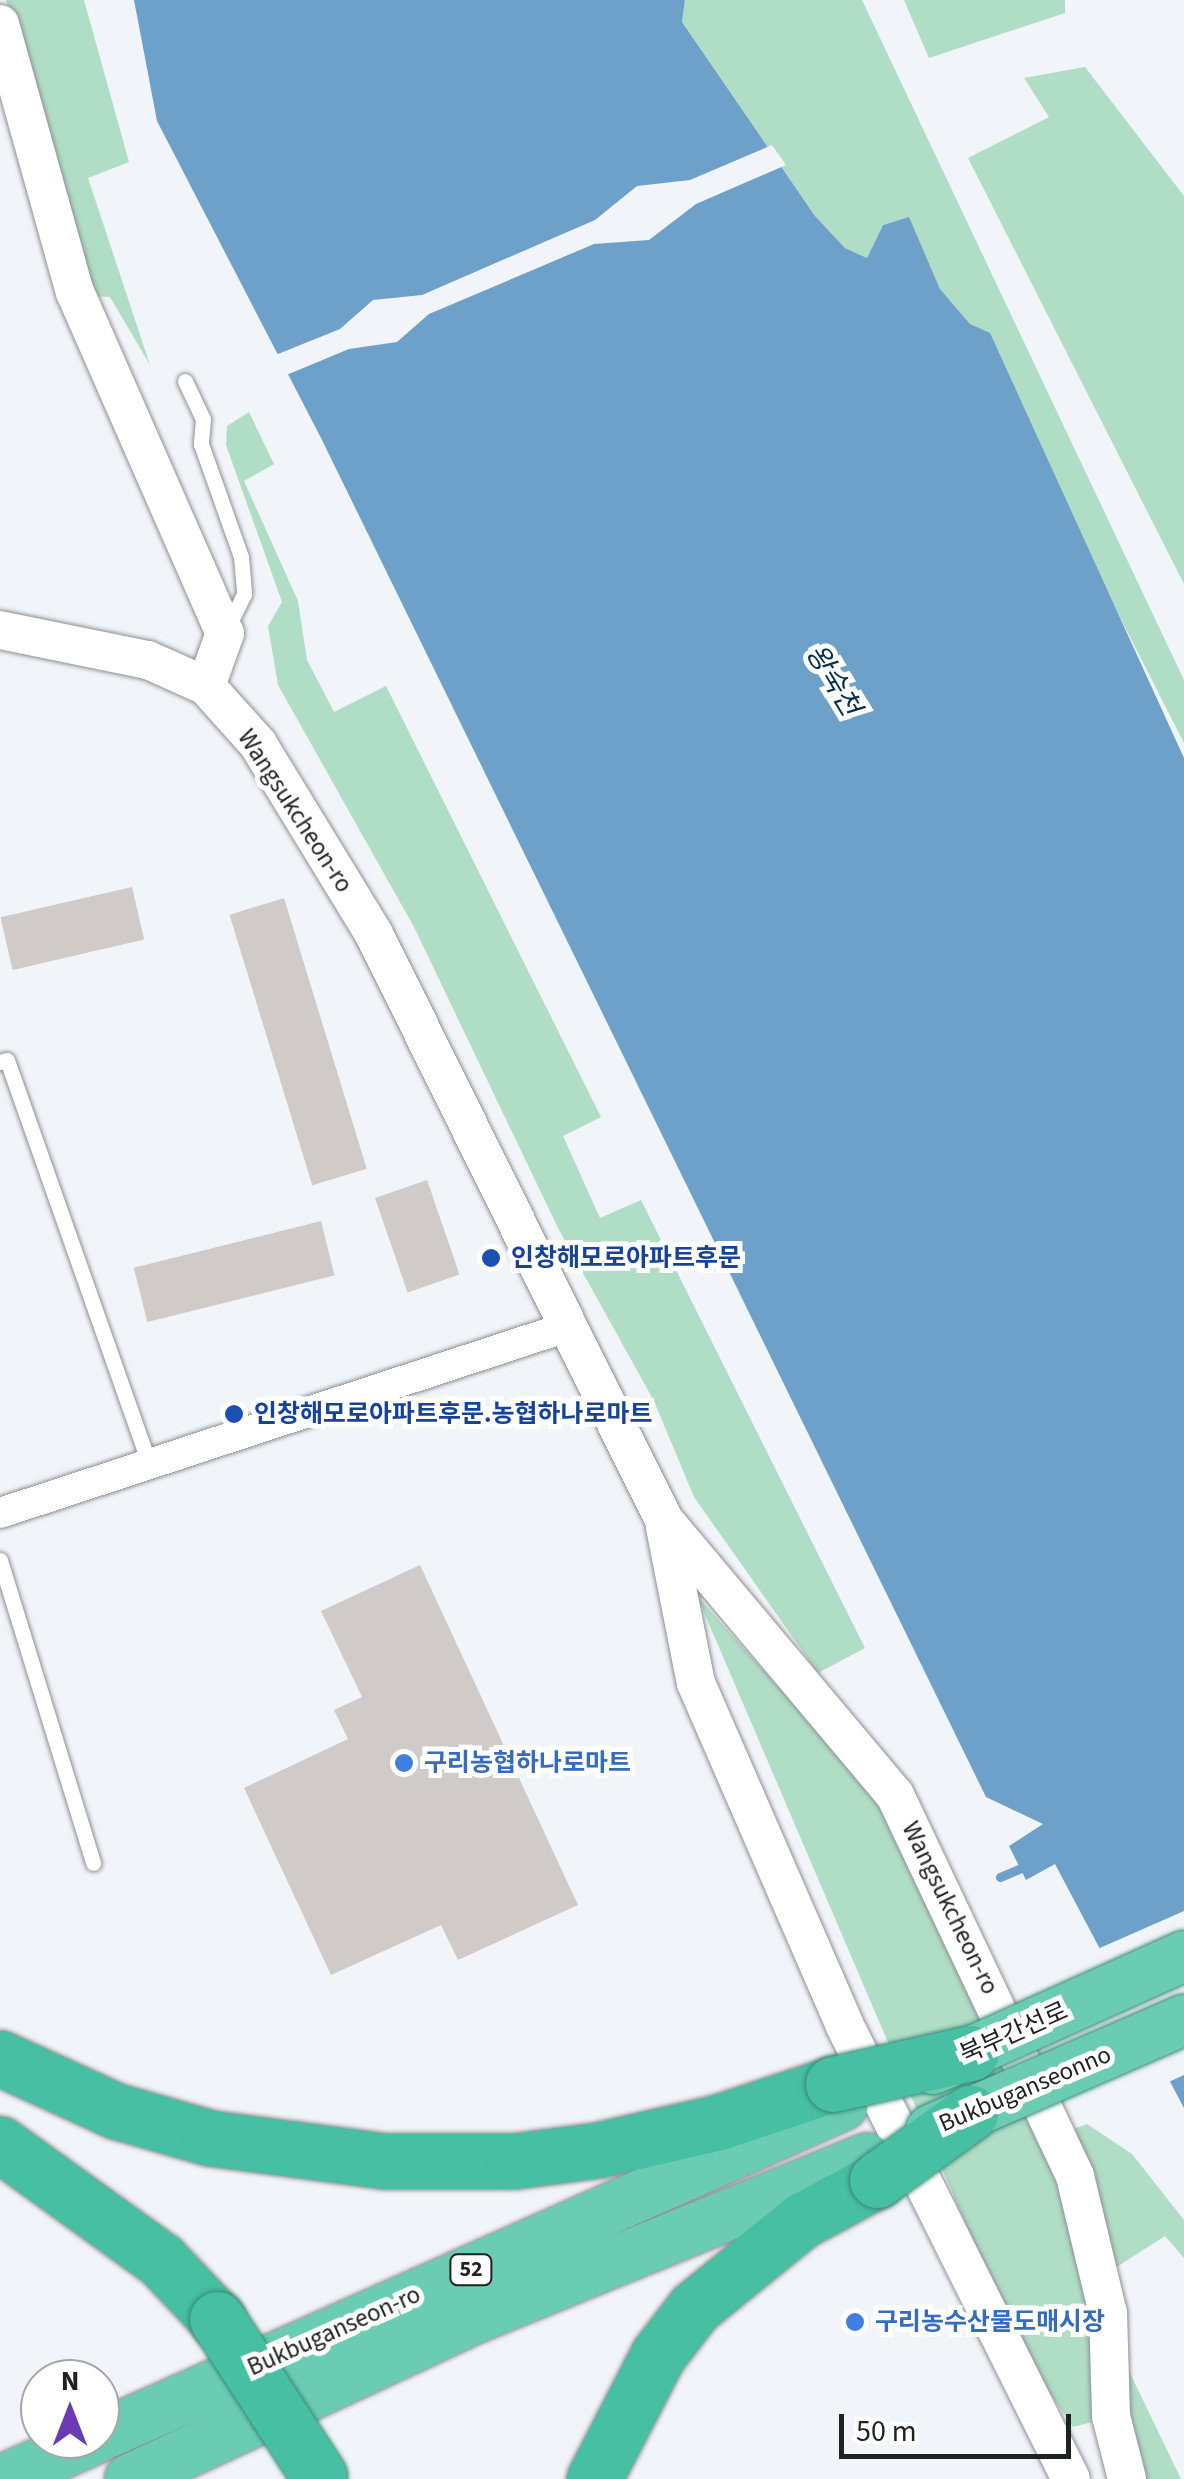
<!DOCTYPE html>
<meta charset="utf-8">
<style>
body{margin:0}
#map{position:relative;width:1184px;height:2479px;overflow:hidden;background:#f1f4f8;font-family:"Source Sans 3","Noto Sans KR",sans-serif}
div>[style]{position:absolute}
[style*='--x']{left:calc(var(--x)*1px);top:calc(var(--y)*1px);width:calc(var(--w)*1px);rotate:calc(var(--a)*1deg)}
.green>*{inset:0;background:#b0ddc6}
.water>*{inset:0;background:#6da1c9}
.pier>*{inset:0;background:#f1f4f8}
.stream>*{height:9px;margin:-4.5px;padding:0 4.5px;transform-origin:4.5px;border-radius:4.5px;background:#6da1c9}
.building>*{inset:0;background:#d0cbc9;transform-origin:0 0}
.roads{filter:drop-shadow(0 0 2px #8d8f93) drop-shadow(0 0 2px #8d8f93)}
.service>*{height:15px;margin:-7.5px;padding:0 7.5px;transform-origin:7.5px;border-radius:7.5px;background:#fff}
.minor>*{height:30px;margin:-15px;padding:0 15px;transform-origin:15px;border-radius:15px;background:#fff}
.tertiary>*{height:38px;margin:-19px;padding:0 19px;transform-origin:19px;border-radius:19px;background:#fff}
.trunk>*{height:50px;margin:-25px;padding:0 25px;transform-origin:25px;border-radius:25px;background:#6bccb4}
.motorway>*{height:55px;margin:-27.5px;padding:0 27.5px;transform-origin:27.5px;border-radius:27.5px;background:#46bfa2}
.bridges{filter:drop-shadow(0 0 2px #398875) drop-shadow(0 0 2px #398875)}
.trunk-bridge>*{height:50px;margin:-25px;padding:0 25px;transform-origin:25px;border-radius:25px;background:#6bccb4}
.motorway-bridge>*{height:55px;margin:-27.5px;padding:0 27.5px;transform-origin:27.5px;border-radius:27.5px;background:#46bfa2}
.dots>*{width:28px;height:28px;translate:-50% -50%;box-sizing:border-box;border:5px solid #fff;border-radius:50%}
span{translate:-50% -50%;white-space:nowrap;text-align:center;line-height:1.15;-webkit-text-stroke:10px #fff;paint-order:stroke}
.shield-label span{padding:2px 8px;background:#fff;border:2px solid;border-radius:8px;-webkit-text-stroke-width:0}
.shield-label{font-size:22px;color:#202122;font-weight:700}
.street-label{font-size:25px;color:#202122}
.transit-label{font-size:25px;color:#164399;font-weight:700}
.left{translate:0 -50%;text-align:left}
.shop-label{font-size:25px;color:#366cbe;font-weight:700}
.water-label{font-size:28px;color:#022e49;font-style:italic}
.north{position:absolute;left:20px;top:2359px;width:100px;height:100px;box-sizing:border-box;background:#fff;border:2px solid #a6a6a7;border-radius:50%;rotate:0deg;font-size:28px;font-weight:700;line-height:40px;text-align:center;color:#202122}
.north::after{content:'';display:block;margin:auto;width:35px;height:45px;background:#6a3bb2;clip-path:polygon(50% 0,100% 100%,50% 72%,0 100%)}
.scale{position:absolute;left:839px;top:2414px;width:232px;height:45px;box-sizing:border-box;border:5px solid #202122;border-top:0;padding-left:12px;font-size:30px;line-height:35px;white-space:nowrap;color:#202122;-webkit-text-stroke:8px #fff;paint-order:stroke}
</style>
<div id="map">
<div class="green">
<i style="clip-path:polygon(6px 0,84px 0,129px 162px,88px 178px,150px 365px,110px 297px,91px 296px)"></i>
<i style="clip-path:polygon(685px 0,862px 0,1184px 680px,1184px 743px,1078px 535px,990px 334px,970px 324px,940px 289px,909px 218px,883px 225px,867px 258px,845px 248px,815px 216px,682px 22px)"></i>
<i style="clip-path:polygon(904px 0,1065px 0,1065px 13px,929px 58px)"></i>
<i style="clip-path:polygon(1085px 67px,1184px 196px,1184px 584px,968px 158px,1049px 117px,1024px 78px)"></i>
<i style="clip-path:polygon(249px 412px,274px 464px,244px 481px,298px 601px,307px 660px,334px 712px,386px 686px,601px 1117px,563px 1136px,600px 1218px,641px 1200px,865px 1648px,818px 1673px,694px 1497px,654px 1401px,558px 1228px,414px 927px,278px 685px,268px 626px,282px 602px,226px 445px,227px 426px)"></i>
<i style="clip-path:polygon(697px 1596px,886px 1807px,1073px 2214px,1097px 2330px,1092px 2422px,1073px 2427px,1018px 2346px)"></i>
<i style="clip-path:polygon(1087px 2124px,1132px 2154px,1184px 2220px,1184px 2258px,1165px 2236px,1115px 2268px,1063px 2133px)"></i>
<i style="clip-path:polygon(1129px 2371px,1181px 2479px,1140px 2479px,1126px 2396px)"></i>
</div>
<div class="water">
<i style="clip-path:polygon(134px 0,685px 0,682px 22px,815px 216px,845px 248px,867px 258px,883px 225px,909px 217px,940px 289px,970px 324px,990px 333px,1184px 758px,1184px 2108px,1055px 1864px,1026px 1880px,1009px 1846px,1043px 1824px,986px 1797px,321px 438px,157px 121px)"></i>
</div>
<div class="pier">
<i style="clip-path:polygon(772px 145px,786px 165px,696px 204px,649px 240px,594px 244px,429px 314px,397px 342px,349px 349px,284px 376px,273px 356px,340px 329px,373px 300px,422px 295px,595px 220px,637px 186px,690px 180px)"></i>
<i style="clip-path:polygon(1184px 1911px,1184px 2075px,1162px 2085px,1093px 1951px)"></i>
</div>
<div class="stream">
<i style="--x:1000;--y:1877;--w:33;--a:-23"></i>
</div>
<div class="building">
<i style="left:132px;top:887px;width:54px;height:135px;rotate:77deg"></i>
<i style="left:284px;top:898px;width:283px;height:57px;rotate:73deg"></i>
<i style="left:427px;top:1180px;width:100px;height:55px;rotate:71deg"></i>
<i style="left:321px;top:1221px;width:56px;height:193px;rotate:76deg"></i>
<i style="clip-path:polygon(420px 1565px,578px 1905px,458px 1960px,441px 1925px,331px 1975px,244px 1788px,348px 1739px,334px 1710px,362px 1697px,321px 1611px)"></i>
</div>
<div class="roads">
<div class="service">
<i style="--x:185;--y:381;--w:42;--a:64.7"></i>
<i style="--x:203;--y:419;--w:25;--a:95"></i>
<i style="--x:201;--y:444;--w:120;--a:70.5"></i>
<i style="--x:241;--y:557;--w:37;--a:85"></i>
<i style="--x:244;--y:594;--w:37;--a:116"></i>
<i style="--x:0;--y:1062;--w:7;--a:-16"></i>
<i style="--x:7;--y:1060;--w:430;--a:70.6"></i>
<i style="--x:0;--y:1560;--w:317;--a:72.9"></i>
</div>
<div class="minor">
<i style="--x:0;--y:1513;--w:594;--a:-18.16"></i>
</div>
<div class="tertiary">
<i style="--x:0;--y:24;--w:278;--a:74.4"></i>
<i style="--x:75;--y:292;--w:373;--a:66.3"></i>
<i style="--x:225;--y:633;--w:56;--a:109.7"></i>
<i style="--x:0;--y:630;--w:151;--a:11.5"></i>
<i style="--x:148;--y:660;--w:64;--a:24.1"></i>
<i style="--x:206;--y:686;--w:78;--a:48.1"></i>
<i style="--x:258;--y:744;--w:223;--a:58.6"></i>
<i style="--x:374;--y:934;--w:654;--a:63.67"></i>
<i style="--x:664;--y:1520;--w:359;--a:50"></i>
<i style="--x:895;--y:1795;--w:421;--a:64.7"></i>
<i style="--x:1075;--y:2176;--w:141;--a:76.5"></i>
<i style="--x:1108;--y:2313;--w:103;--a:88.3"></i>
<i style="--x:1111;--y:2416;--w:65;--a:75.7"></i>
<i style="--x:665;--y:1527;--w:159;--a:78.8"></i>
<i style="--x:696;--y:1683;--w:372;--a:66.5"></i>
<i style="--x:844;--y:2024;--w:508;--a:63.49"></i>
</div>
<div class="trunk">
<i style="--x:100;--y:2436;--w:813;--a:-24.01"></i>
<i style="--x:5;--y:2479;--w:98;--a:-24.2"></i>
<i style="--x:130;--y:2479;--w:384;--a:-25"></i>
<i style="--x:478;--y:2317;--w:420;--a:-22.2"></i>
</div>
<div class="motorway">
<i style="--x:0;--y:2058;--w:128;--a:24.6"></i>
<i style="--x:116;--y:2111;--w:98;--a:16"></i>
<i style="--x:210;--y:2138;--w:176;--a:7.5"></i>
<i style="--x:384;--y:2161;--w:130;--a:0"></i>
<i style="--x:514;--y:2161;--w:85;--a:-7.5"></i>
<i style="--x:598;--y:2150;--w:124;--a:-13"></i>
<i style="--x:719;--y:2122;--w:120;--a:-18.4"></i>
<i style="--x:0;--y:2144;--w:198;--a:35.8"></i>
<i style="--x:161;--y:2260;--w:81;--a:46.5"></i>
<i style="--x:594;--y:2479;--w:140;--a:-62.7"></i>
<i style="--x:658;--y:2355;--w:59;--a:-52.5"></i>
<i style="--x:694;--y:2308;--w:138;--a:-39.1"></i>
<i style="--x:801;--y:2221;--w:86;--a:-28.3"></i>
</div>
</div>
<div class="bridges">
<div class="trunk-bridge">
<i style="--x:933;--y:2069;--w:275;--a:-24.2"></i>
<i style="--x:931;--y:2130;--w:276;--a:-23.5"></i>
</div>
<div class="motorway-bridge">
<i style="--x:833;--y:2084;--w:141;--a:-12.7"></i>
<i style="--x:877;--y:2180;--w:115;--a:-35.8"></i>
<i style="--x:217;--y:2319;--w:187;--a:57"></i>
</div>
</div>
<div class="dots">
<i style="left:491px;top:1258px;background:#1a4fb4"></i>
<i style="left:234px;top:1414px;background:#1a4fb4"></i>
<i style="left:404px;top:1763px;background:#3f7fe0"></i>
<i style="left:855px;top:2322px;background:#3f7fe0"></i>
</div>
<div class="shield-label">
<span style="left:471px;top:2270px">52</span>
</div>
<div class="street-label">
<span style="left:295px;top:811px;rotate:57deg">Wangsukcheon-ro</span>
<span style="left:950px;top:1908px;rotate:64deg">Wangsukcheon-ro</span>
<span style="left:1014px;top:2033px;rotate:-24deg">북부간선로</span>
<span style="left:1025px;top:2089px;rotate:-23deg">Bukbuganseonno</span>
<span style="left:334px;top:2331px;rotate:-24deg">Bukbuganseon-ro</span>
</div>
<div class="transit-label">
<span class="left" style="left:511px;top:1258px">인창해모로아파트후문</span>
<span class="left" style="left:254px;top:1414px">인창해모로아파트후문.농협하나로마트</span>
</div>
<div class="shop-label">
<span class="left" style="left:424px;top:1763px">구리농협하나로마트</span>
<span class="left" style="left:875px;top:2322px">구리농수산물도매시장</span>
</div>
<div class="water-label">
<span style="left:833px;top:680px;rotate:59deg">왕숙천</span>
</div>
<div class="north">N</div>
<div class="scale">50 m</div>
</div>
